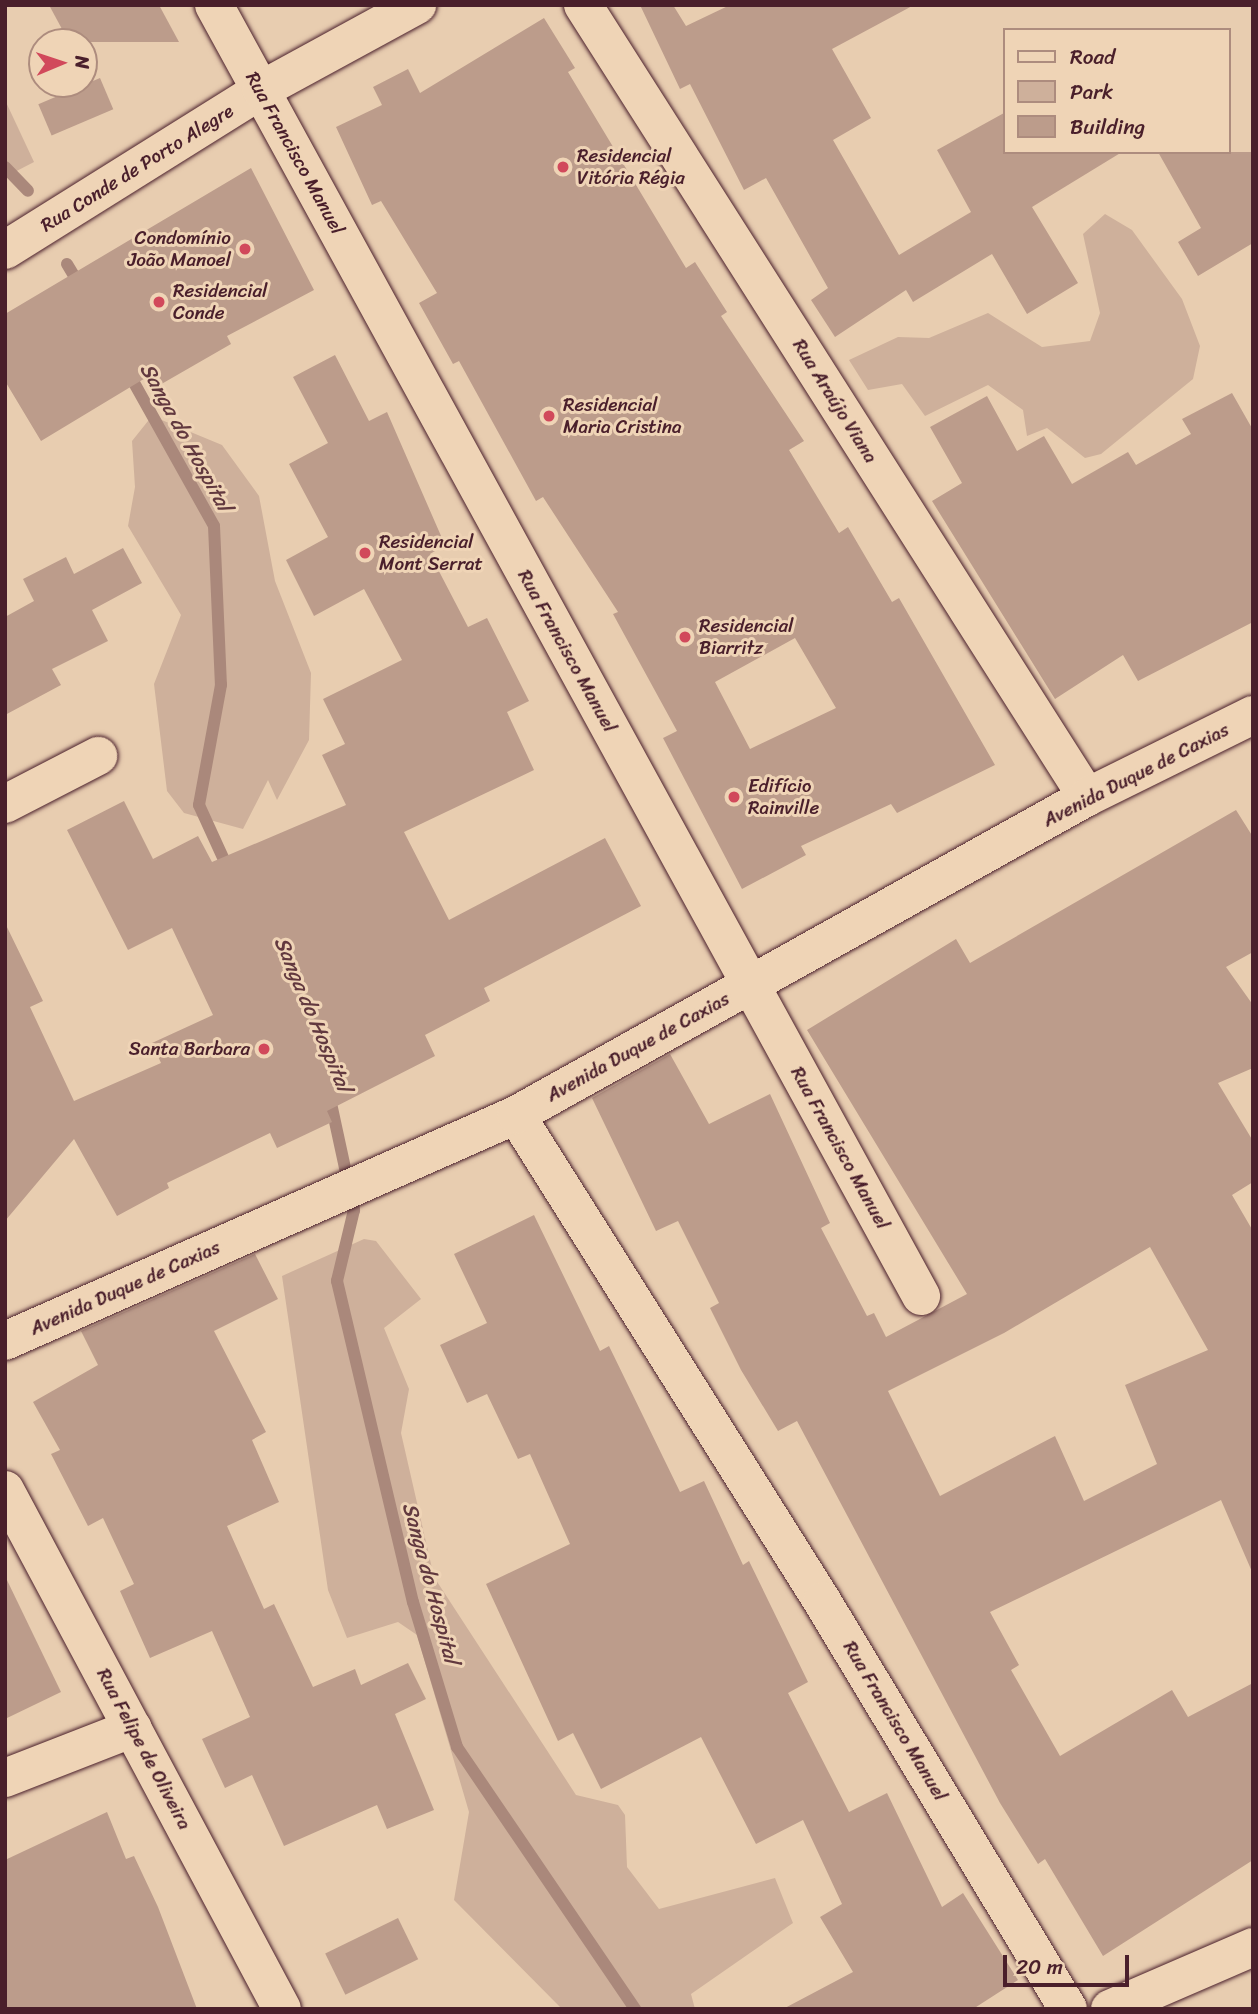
<!DOCTYPE html>
<meta charset="utf-8">
<style>
body{margin:0}
#map{position:relative;width:1258px;height:2014px;overflow:hidden;background:#e8cdb0;font-family:Sriracha,sans-serif}
div>[style]{position:absolute}
[style*='--x']{left:calc(var(--x)*1px);top:calc(var(--y)*1px);width:calc(var(--w)*1px);rotate:calc(var(--a)*1deg)}
.green>*{inset:0;background:#ceb09b}
.stream>*{height:12px;margin:-6px;padding:0 6px;transform-origin:6px;border-radius:6px;background:#aa887b}
.building>*{inset:0;background:#bc9c8b;transform-origin:0 0}
.roads{filter:drop-shadow(0 0 2px #4a1f2b) drop-shadow(0 0 2px #4a1f2b)}
.street>*{height:38px;margin:-19px;padding:0 19px;transform-origin:19px;border-radius:19px;background:#efd4b6}
.secondary>*{height:38px;margin:-19px;padding:0 19px;transform-origin:19px;border-radius:19px;background:#efd4b6}
.dots>*{width:19px;height:19px;translate:-50% -50%;box-sizing:border-box;border:4px solid #efd4b6;border-radius:50%}
span{translate:-50% -50%;white-space:nowrap;text-align:center;line-height:1.15;-webkit-text-stroke:6px #efd4b6;paint-order:stroke}
.street-label{font-size:19px;color:#4a1f2b}
.poi-label{font-size:19px;color:#4a1f2b}
.left{translate:0 -50%;text-align:left}
.right{translate:-100% -50%;text-align:right}
.water-label{font-size:21px;color:#62393f;font-style:italic}
.frame{position:absolute;inset:0;border:7px solid #4a1f2b;pointer-events:none}
.legend{position:absolute;left:1003px;top:28px;width:228px;height:126px;box-sizing:border-box;background:#efd4b6;border:2px solid #ad8c7e;margin:0;padding:9px 12px;list-style:none;font-size:21px;color:#4a1f2b}
.legend li{display:flex;align-items:center;gap:14px;height:35px}
.legend b{width:35px;border:2px solid #ad8c7e}
.north{position:absolute;left:28px;top:28px;width:70px;height:70px;box-sizing:border-box;background:#efd4b6;border:2px solid #ad8c7e;border-radius:50%;rotate:88deg;font-size:19px;font-weight:700;line-height:28px;text-align:center;color:#4a1f2b}
.north::after{content:'';display:block;margin:auto;width:24px;height:32px;background:#d1495b;clip-path:polygon(50% 0,100% 100%,50% 72%,0 100%)}
.scale{position:absolute;left:1003px;top:1955px;width:126px;height:32px;box-sizing:border-box;border:4px solid #4a1f2b;border-top:0;padding-left:9px;font-size:21px;line-height:24px;white-space:nowrap;color:#4a1f2b;-webkit-text-stroke:5px #efd4b6;paint-order:stroke}
</style>
<div id="map">
<div class="green">
<i style="clip-path:polygon(5px 100px,34px 162px,5px 177px)"></i>
<i style="clip-path:polygon(1105px 214px,1132px 230px,1182px 299px,1200px 346px,1193px 379px,1101px 454px,1085px 458px,1047px 428px,1027px 436px,1023px 410px,988px 385px,925px 416px,902px 384px,868px 390px,849px 360px,898px 337px,929px 338px,988px 313px,1042px 347px,1090px 341px,1100px 313px,1083px 234px)"></i>
<i style="clip-path:polygon(152px 416px,222px 445px,259px 496px,275px 581px,311px 673px,309px 740px,277px 800px,268px 780px,243px 829px,184px 813px,167px 791px,154px 684px,181px 615px,128px 526px,135px 487px,132px 441px)"></i>
<i style="clip-path:polygon(364px 1239px,376px 1241px,421px 1299px,384px 1328px,409px 1389px,401px 1433px,434px 1577px,576px 1795px,618px 1805px,625px 1815px,627px 1867px,659px 1909px,775px 1878px,793px 1923px,691px 1994px,695px 2009px,561px 2008px,454px 1900px,469px 1812px,417px 1635px,398px 1622px,347px 1638px,328px 1590px,282px 1276px)"></i>
</div>
<div class="stream">
<i style="--x:5;--y:167;--w:33;--a:46"></i>
<i style="--x:67;--y:264;--w:26;--a:59"></i>
<i style="--x:128;--y:372;--w:176;--a:60.8"></i>
<i style="--x:214;--y:526;--w:159;--a:87.5"></i>
<i style="--x:221;--y:685;--w:122;--a:100.4"></i>
<i style="--x:199;--y:805;--w:75;--a:65.5"></i>
<i style="--x:329;--y:1094;--w:119;--a:77.8"></i>
<i style="--x:354;--y:1210;--w:73;--a:103.5"></i>
<i style="--x:337;--y:1281;--w:330;--a:76.7"></i>
<i style="--x:413;--y:1602;--w:152;--a:73.1"></i>
<i style="--x:457;--y:1747;--w:317;--a:55.8"></i>
</div>
<div class="building">
<i style="clip-path:polygon(49px 5px,159px 5px,179px 42px,69px 42px)"></i>
<i style="clip-path:polygon(640px 5px,673px 5px,686px 26px,730px 5px,914px 5px,832px 49px,871px 118px,833px 140px,899px 255px,971px 212px,937px 150px,1004px 113px,1004px 152px,1122px 152px,1032px 207px,1078px 283px,1027px 314px,992px 254px,913px 302px,906px 290px,835px 337px,811px 300px,828px 288px,766px 178px,744px 190px,690px 84px,680px 89px)"></i>
<i style="clip-path:polygon(evenodd,544px 18px,575px 68px,568px 72px,686px 268px,695px 262px,727px 312px,721px 316px,804px 441px,789px 450px,839px 533px,848px 527px,892px 602px,899px 598px,995px 765px,897px 813px,891px 804px,801px 846px,806px 855px,742px 889px,663px 738px,677px 731px,613px 614px,618px 612px,543px 497px,536px 501px,459px 361px,453px 364px,419px 303px,437px 293px,381px 201px,372px 205px,336px 127px,382px 105px,373px 87px,408px 69px,420px 93px,544px 18px,795px 638px,836px 708px,750px 749px,715px 682px,795px 638px)"></i>
<i style="left:100px;top:78px;width:34px;height:67px;rotate:67deg"></i>
<i style="clip-path:polygon(1158px 152px,1253px 152px,1253px 243px,1198px 276px,1178px 242px,1201px 228px)"></i>
<i style="clip-path:polygon(251px 168px,314px 290px,227px 336px,231px 344px,158px 386px,152px 374px,41px 441px,5px 381px,5px 314px)"></i>
<i style="clip-path:polygon(335px 355px,369px 421px,387px 412px,445px 545px,430px 554px,468px 627px,487px 618px,529px 701px,507px 712px,534px 770px,404px 832px,449px 920px,605px 838px,641px 906px,484px 988px,490px 1001px,425px 1035px,435px 1056px,327px 1111px,332px 1122px,277px 1148px,270px 1133px,167px 1183px,169px 1188px,117px 1216px,74px 1139px,5px 1221px,5px 923px,43px 1001px,30px 1007px,74px 1101px,161px 1063px,152px 1043px,213px 1015px,172px 928px,128px 950px,67px 830px,124px 801px,153px 859px,198px 836px,212px 862px,346px 805px,322px 755px,345px 744px,323px 699px,402px 660px,364px 589px,314px 616px,286px 560px,328px 537px,289px 464px,328px 443px,293px 377px)"></i>
<i style="clip-path:polygon(1232px 393px,1253px 430px,1253px 622px,1138px 681px,1123px 655px,1055px 699px,932px 501px,962px 483px,930px 427px,987px 396px,1017px 451px,1044px 436px,1072px 484px,1128px 452px,1136px 465px,1191px 434px,1182px 419px)"></i>
<i style="clip-path:polygon(123px 548px,142px 583px,92px 610px,108px 641px,52px 669px,61px 685px,5px 715px,5px 617px,34px 601px,23px 579px,66px 557px,74px 574px)"></i>
<i style="clip-path:polygon(evenodd,1236px 810px,1253px 837px,1253px 952px,1226px 967px,1253px 1005px,1253px 1068px,1218px 1083px,1253px 1141px,1253px 1182px,1232px 1195px,1253px 1231px,1253px 1574px,1221px 1500px,990px 1612px,1019px 1665px,1011px 1670px,1060px 1756px,1172px 1690px,1188px 1717px,1253px 1683px,1253px 1860px,1103px 1956px,1045px 1859px,1038px 1864px,1000px 1803px,797px 1421px,778px 1431px,741px 1370px,710px 1308px,719px 1303px,678px 1221px,656px 1231px,592px 1098px,670px 1054px,709px 1124px,770px 1094px,830px 1223px,821px 1228px,867px 1316px,874px 1313px,886px 1337px,967px 1294px,807px 1030px,956px 939px,970px 963px,1236px 810px,1150px 1247px,1208px 1350px,1125px 1385px,1157px 1464px,1084px 1501px,1055px 1436px,940px 1496px,888px 1391px,1004px 1333px,1150px 1247px)"></i>
<i style="clip-path:polygon(534px 1215px,600px 1351px,609px 1346px,680px 1492px,704px 1481px,743px 1565px,749px 1561px,808px 1682px,788px 1693px,849px 1812px,887px 1793px,942px 1907px,963px 1893px,1018px 1980px,973px 2009px,783px 2009px,853px 1972px,820px 1917px,842px 1904px,803px 1820px,756px 1844px,701px 1737px,601px 1789px,573px 1733px,558px 1741px,486px 1584px,570px 1544px,530px 1454px,518px 1459px,487px 1394px,467px 1403px,440px 1345px,487px 1323px,454px 1254px)"></i>
<i style="clip-path:polygon(255px 1254px,278px 1299px,214px 1331px,266px 1432px,252px 1440px,279px 1502px,227px 1526px,264px 1609px,274px 1604px,313px 1687px,355px 1669px,361px 1685px,408px 1663px,426px 1699px,395px 1714px,434px 1810px,387px 1829px,377px 1805px,284px 1846px,252px 1775px,225px 1788px,202px 1739px,250px 1717px,212px 1631px,150px 1658px,120px 1591px,134px 1584px,103px 1518px,88px 1526px,51px 1454px,60px 1450px,33px 1402px,98px 1365px,81px 1331px)"></i>
<i style="clip-path:polygon(5px 1576px,61px 1692px,5px 1719px)"></i>
<i style="clip-path:polygon(107px 1812px,126px 1859px,134px 1856px,158px 1907px,197px 2009px,5px 2009px,5px 1860px)"></i>
<i style="left:398px;top:1918px;width:46px;height:81px;rotate:64deg"></i>
</div>
<div class="roads">
<div class="street">
<i style="--x:214;--y:5;--w:1472;--a:61.29"></i>
<i style="--x:583;--y:5;--w:939;--a:57.53"></i>
<i style="--x:5;--y:250;--w:302;--a:-32"></i>
<i style="--x:261;--y:90;--w:178;--a:-28.6"></i>
<i style="--x:5;--y:804;--w:105;--a:-27.3"></i>
<i style="--x:516;--y:1115;--w:574;--a:57.8"></i>
<i style="--x:822;--y:1601;--w:476;--a:58.9"></i>
<i style="--x:5;--y:1490;--w:588;--a:61.91"></i>
<i style="--x:5;--y:1778;--w:137;--a:-21.3"></i>
</div>
<div class="secondary">
<i style="--x:5;--y:1341;--w:559;--a:-23.86"></i>
<i style="--x:516;--y:1115;--w:654;--a:-29.11"></i>
<i style="--x:1087;--y:797;--w:185;--a:-26.3"></i>
<i style="--x:1110;--y:2009;--w:156;--a:-23.4"></i>
</div>
</div>
<div class="dots">
<i style="left:563px;top:167px;background:#d1495b"></i>
<i style="left:245px;top:249px;background:#d1495b"></i>
<i style="left:159px;top:302px;background:#d1495b"></i>
<i style="left:549px;top:416px;background:#d1495b"></i>
<i style="left:365px;top:553px;background:#d1495b"></i>
<i style="left:685px;top:637px;background:#d1495b"></i>
<i style="left:734px;top:797px;background:#d1495b"></i>
<i style="left:264px;top:1049px;background:#d1495b"></i>
</div>
<div class="street-label">
<span style="left:295px;top:153px;rotate:61deg">Rua Francisco Manuel</span>
<span style="left:137px;top:168px;rotate:-32deg">Rua Conde de Porto Alegre</span>
<span style="left:835px;top:401px;rotate:58deg">Rua Araújo Viana</span>
<span style="left:567px;top:651px;rotate:61deg">Rua Francisco Manuel</span>
<span style="left:1136px;top:775px;rotate:-27deg">Avenida Duque de Caxias</span>
<span style="left:638px;top:1047px;rotate:-29deg">Avenida Duque de Caxias</span>
<span style="left:840px;top:1148px;rotate:61deg">Rua Francisco Manuel</span>
<span style="left:125px;top:1288px;rotate:-24deg">Avenida Duque de Caxias</span>
<span style="left:895px;top:1721px;rotate:59deg">Rua Francisco Manuel</span>
<span style="left:144px;top:1749px;rotate:62deg">Rua Felipe de Oliveira</span>
</div>
<div class="poi-label">
<span class="left" style="left:577px;top:167px">Residencial<br>Vitória Régia</span>
<span class="right" style="left:231px;top:249px">Condomínio<br>João Manoel</span>
<span class="left" style="left:173px;top:302px">Residencial<br>Conde</span>
<span class="left" style="left:563px;top:416px">Residencial<br>Maria Cristina</span>
<span class="left" style="left:379px;top:553px">Residencial<br>Mont Serrat</span>
<span class="left" style="left:699px;top:637px">Residencial<br>Biarritz</span>
<span class="left" style="left:748px;top:797px">Edifício<br>Rainville</span>
<span class="right" style="left:250px;top:1049px">Santa Barbara</span>
</div>
<div class="water-label">
<span style="left:186px;top:437px;rotate:61deg">Sanga do Hospital</span>
<span style="left:313px;top:1014px;rotate:67deg">Sanga do Hospital</span>
<span style="left:431px;top:1583px;rotate:75deg">Sanga do Hospital</span>
</div>
<div class="frame"></div>
<ul class="legend">
<li><b style="height:9px;background:#efd4b6"></b>Road</li>
<li><b style="height:19px;background:#ceb09b"></b>Park</li>
<li><b style="height:19px;background:#bc9c8b"></b>Building</li>
</ul>
<div class="north">N</div>
<div class="scale">20 m</div>
</div>
